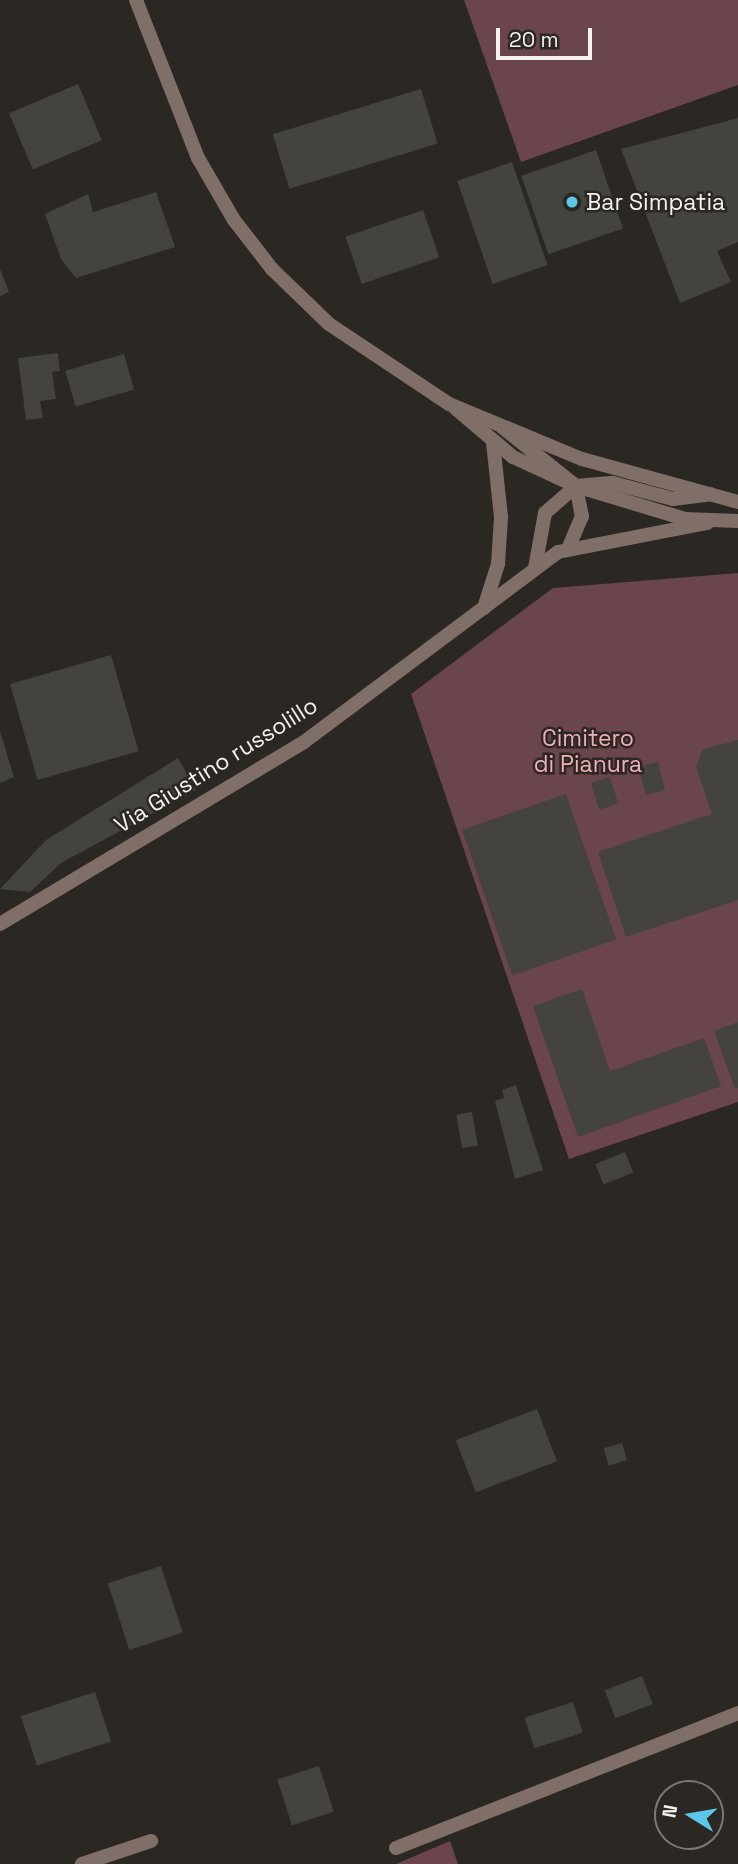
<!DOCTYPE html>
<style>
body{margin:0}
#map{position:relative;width:738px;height:1864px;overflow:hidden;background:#2b2723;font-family:"Space Grotesk",sans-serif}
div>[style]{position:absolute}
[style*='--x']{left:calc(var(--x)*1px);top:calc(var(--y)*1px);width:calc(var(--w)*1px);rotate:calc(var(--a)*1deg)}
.green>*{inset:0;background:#6a454c}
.building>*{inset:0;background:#44433e;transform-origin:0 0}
.service>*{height:14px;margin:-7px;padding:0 7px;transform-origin:7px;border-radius:7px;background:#806e68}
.minor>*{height:14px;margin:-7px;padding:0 7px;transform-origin:7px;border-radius:7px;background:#806e68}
.tertiary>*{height:14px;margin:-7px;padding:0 7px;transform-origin:7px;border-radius:7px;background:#806e68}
.dots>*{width:19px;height:19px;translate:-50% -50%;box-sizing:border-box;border:4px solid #2b2723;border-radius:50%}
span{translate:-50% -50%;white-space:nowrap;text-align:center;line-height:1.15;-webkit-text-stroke:5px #2b2723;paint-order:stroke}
.poi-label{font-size:23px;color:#f5f2ef}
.left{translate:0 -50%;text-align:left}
.park-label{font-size:23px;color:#f4acba}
.street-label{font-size:23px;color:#f5f2ef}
.north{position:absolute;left:654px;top:1780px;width:70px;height:70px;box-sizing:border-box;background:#2b2723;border:2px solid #7c7875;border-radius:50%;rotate:281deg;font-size:19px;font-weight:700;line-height:28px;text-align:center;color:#f5f2ef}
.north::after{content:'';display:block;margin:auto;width:24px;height:32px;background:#5cc7e8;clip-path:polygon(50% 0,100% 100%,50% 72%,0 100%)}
.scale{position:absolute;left:496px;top:28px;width:96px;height:32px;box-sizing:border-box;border:4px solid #f5f2ef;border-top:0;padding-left:9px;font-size:21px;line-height:24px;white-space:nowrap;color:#f5f2ef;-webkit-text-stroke:5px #2b2723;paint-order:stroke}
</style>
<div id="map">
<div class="green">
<i style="clip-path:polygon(464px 0,738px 0,738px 85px,521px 162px)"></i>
<i style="clip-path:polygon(738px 573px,738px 1102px,569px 1159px,411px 694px,553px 588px)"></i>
<i style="clip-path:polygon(450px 1841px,458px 1864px,396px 1864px)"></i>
</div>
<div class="building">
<i style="left:78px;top:84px;width:61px;height:75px;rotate:67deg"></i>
<i style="left:421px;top:89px;width:57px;height:155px;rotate:73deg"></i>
<i style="clip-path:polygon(738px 118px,738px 242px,717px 251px,731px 282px,680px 303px,621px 149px)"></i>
<i style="left:596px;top:150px;width:83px;height:79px;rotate:71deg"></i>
<i style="left:512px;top:162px;width:109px;height:58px;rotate:71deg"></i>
<i style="clip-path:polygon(156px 192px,175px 247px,76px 278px,61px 259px,45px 214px,88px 194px,93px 212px)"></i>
<i style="left:423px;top:210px;width:50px;height:82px;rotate:71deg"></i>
<i style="clip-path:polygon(0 269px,9px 292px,0 296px)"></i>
<i style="clip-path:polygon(58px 353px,60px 371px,52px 372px,56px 399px,40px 401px,43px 418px,26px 420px,18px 358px)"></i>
<i style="left:124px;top:354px;width:37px;height:61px;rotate:74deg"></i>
<i style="left:111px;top:655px;width:100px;height:105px;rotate:74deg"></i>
<i style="clip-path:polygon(0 731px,14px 777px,0 783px)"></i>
<i style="clip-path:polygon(738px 740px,738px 900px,626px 937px,598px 852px,712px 814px,696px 766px,703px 749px)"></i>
<i style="clip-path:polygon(178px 758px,196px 790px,61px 863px,30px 892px,0 889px,46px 840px)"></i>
<i style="left:658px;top:762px;width:29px;height:20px;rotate:76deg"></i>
<i style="left:610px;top:777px;width:28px;height:20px;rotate:73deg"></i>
<i style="left:566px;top:794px;width:154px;height:110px;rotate:71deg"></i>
<i style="clip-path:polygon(582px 989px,610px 1071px,704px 1038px,721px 1086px,578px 1137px,533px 1006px)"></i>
<i style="clip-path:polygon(738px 1022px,738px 1088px,735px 1089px,714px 1031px)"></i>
<i style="clip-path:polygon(516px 1085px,543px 1170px,515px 1179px,495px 1101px,504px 1098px,502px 1090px)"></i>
<i style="left:472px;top:1112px;width:34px;height:16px;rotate:80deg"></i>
<i style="left:625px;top:1152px;width:22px;height:32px;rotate:68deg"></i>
<i style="left:537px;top:1409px;width:56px;height:87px;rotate:69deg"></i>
<i style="left:622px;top:1443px;width:18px;height:19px;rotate:74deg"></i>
<i style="left:161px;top:1566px;width:70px;height:56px;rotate:72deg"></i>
<i style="left:642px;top:1676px;width:30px;height:40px;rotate:69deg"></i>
<i style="left:95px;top:1692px;width:52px;height:78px;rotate:72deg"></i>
<i style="left:573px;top:1702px;width:32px;height:51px;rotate:72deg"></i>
<i style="left:319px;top:1766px;width:48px;height:44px;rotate:72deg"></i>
</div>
<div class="service">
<i style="--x:82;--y:1864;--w:73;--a:-18.4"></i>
</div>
<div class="minor">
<i style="--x:502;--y:427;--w:95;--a:38.6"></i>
<i style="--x:576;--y:486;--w:31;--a:79"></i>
<i style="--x:582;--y:516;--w:33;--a:113"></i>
<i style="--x:535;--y:568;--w:56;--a:-79.7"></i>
<i style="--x:545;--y:513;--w:41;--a:-41.1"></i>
<i style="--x:576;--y:486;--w:37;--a:-5"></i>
<i style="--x:613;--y:483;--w:62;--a:14.9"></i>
<i style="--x:673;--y:499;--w:38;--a:-7"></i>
<i style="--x:484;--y:608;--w:46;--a:-72.3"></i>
<i style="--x:498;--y:564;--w:47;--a:-86.3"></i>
<i style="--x:501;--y:517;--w:75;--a:-96.1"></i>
<i style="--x:0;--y:924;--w:354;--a:-30.9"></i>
<i style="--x:304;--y:742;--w:317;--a:-36.8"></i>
<i style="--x:558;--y:552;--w:152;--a:-11"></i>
<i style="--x:396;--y:1848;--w:368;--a:-21.5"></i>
</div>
<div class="tertiary">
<i style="--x:136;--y:0;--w:170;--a:68.6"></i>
<i style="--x:198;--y:158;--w:72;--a:59.9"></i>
<i style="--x:234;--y:220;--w:62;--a:52.2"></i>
<i style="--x:272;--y:269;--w:79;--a:44"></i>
<i style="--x:329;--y:324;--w:144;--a:33.7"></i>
<i style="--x:449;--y:404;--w:144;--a:22.5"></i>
<i style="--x:582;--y:459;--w:162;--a:15.4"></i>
<i style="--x:456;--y:409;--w:75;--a:40.1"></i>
<i style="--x:513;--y:457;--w:69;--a:24.7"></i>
<i style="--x:576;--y:486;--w:114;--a:16.8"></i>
<i style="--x:685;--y:519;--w:53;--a:2.2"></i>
</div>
<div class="dots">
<i style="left:572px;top:202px;background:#5cc7e8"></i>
</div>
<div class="poi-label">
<span class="left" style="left:586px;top:202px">Bar Simpatia</span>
</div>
<div class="park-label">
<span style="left:588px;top:751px">Cimitero<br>di Pianura</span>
</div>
<div class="street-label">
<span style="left:216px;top:765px;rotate:-32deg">Via Giustino russolillo</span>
</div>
<div class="north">N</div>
<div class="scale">20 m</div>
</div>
